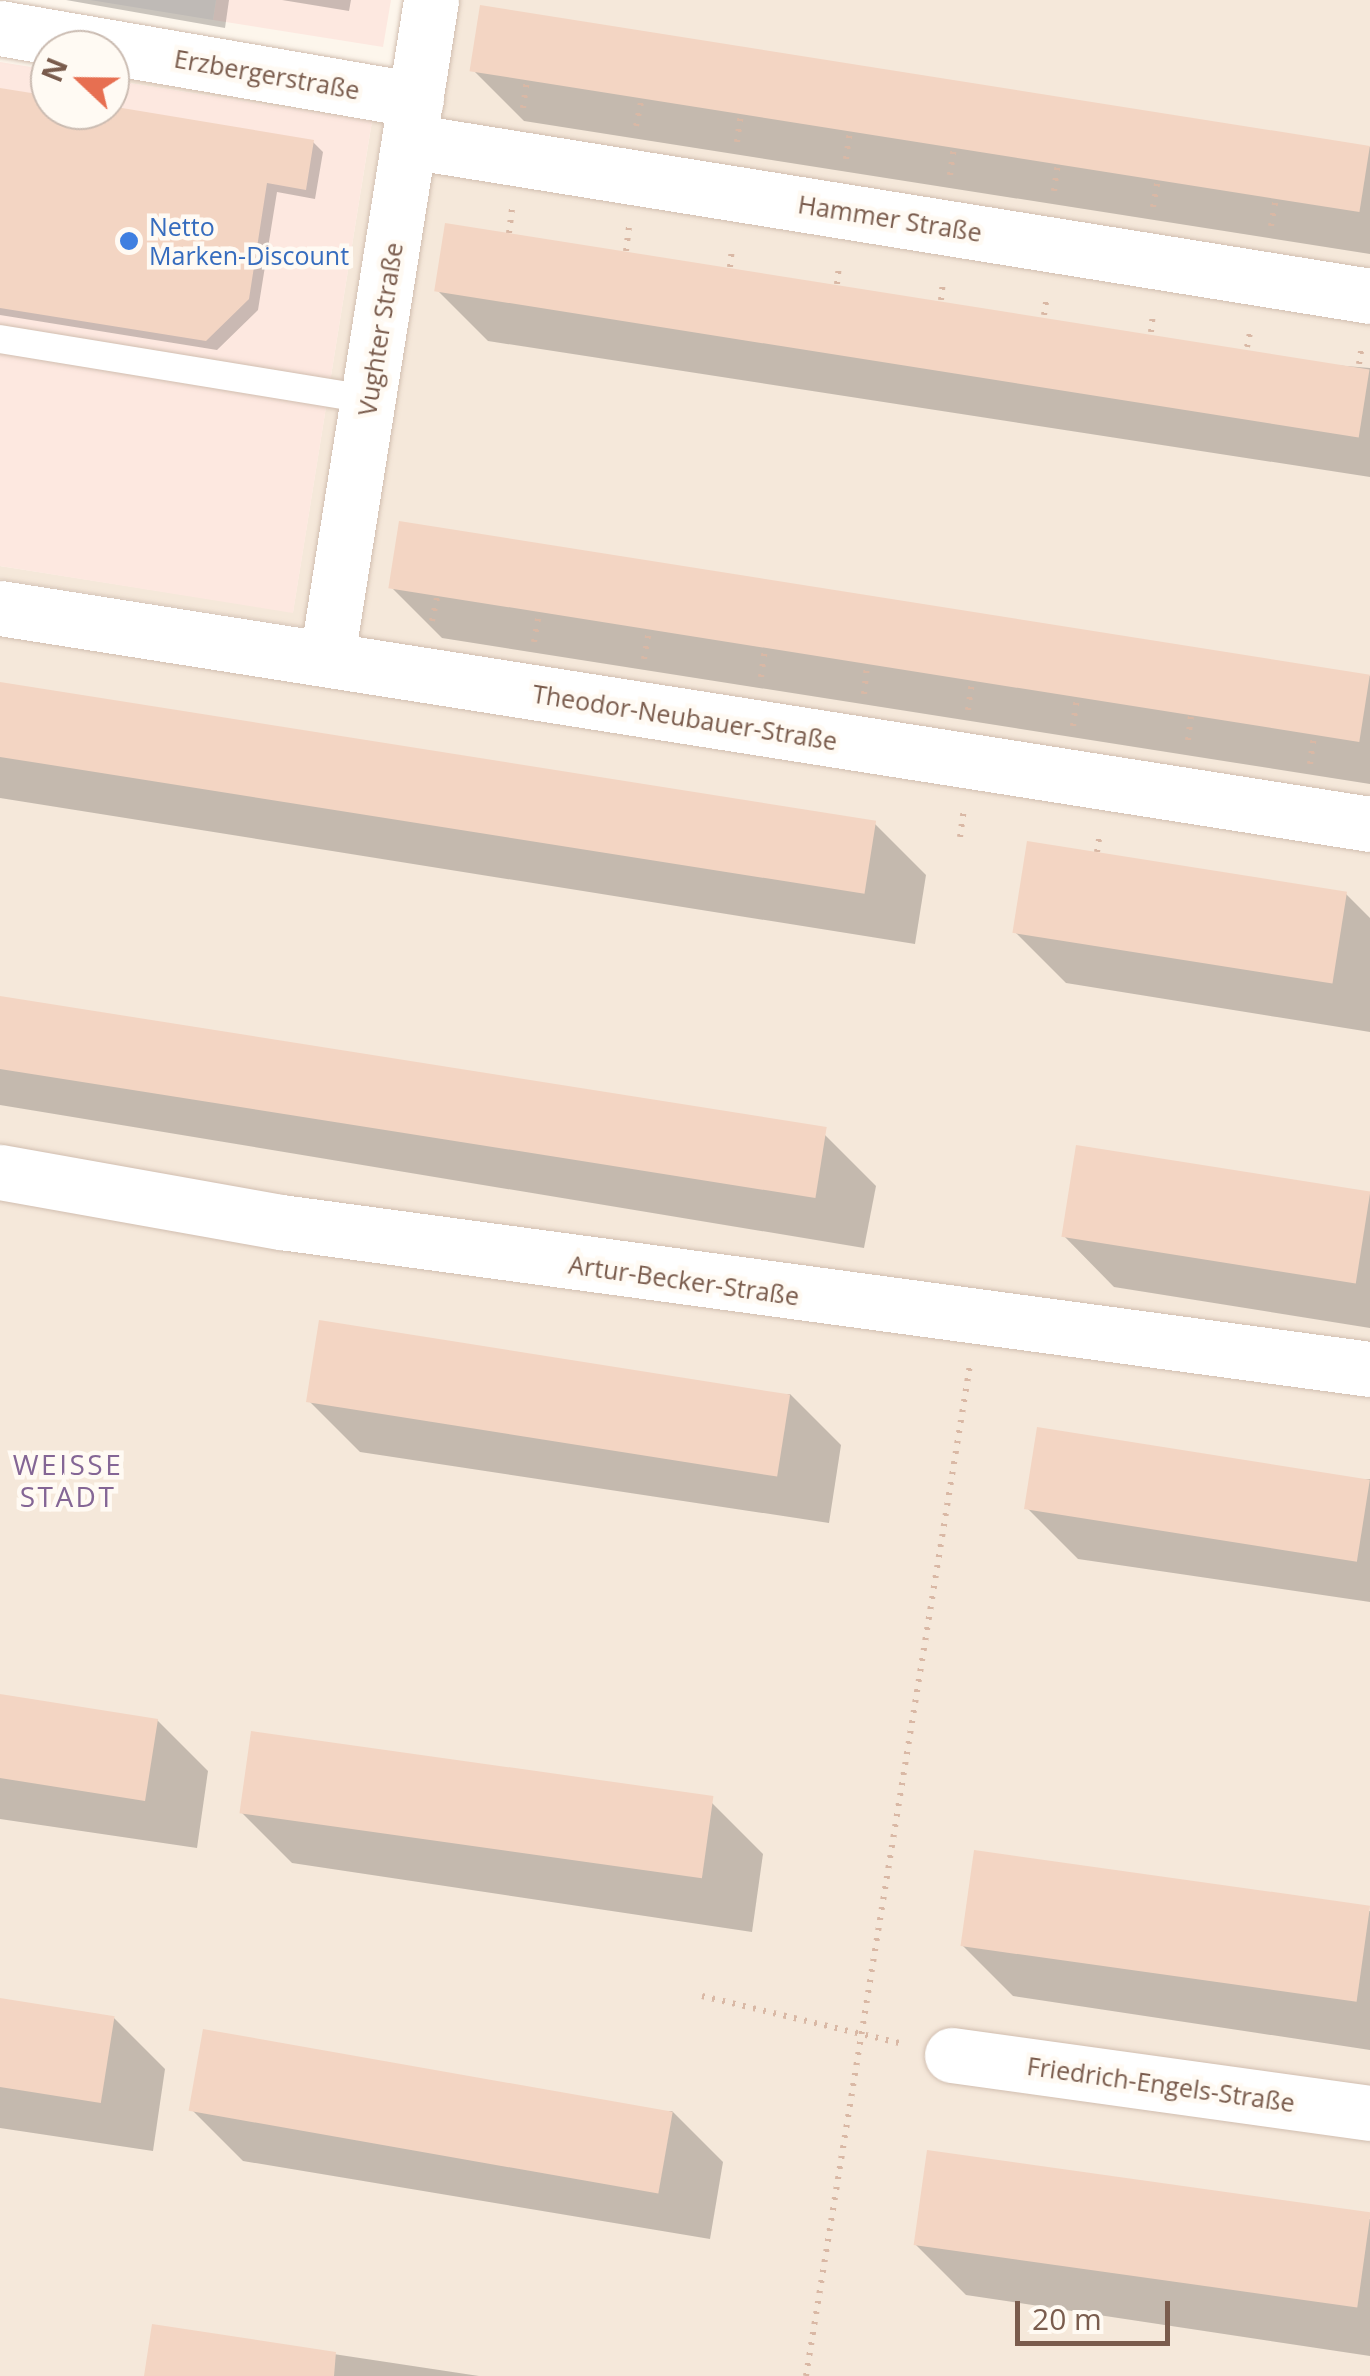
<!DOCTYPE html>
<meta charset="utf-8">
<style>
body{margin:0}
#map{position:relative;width:1370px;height:2376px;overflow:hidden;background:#fdf6ec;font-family:"Open Sans",sans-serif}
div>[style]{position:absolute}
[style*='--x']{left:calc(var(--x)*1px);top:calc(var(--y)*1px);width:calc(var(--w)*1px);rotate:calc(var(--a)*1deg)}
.residential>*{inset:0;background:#f5e8da}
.commercial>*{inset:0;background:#fde8e0}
.industrial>*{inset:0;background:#efe9e4}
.shadow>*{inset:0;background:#0003}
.building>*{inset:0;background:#f3d5c3;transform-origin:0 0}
.path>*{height:6px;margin-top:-3px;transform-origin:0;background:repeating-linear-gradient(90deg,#d9b8a5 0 2.5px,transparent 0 10.5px)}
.roads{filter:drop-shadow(0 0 2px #d1beb0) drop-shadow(0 0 2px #d1beb0)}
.lane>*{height:28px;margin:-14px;padding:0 14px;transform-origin:14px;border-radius:14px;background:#fff}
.street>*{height:55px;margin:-27.5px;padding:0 27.5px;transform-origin:27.5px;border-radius:27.5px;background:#fff}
.dots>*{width:28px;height:28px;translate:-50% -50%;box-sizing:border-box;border:5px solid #fffaf3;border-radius:50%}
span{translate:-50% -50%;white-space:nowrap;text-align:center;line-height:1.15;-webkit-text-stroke:9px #fffaf3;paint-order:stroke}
.street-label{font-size:25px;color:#7a5c4d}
.shop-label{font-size:25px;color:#366cbe}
.left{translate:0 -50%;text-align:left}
.neighbourhood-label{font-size:28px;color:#846695;letter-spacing:2.5px}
.north{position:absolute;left:30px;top:30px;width:100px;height:100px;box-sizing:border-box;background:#fffaf3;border:2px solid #cabbb1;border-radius:50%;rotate:292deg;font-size:28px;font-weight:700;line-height:40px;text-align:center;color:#7a5c4d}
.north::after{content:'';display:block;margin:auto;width:35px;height:45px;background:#e76f51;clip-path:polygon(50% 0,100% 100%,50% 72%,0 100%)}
.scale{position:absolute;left:1015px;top:2301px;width:155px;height:45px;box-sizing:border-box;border:5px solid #7a5c4d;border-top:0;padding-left:12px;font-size:30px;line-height:35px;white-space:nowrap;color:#7a5c4d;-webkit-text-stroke:8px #fffaf3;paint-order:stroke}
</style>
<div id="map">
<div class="residential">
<i style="clip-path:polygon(450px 0,1370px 0,1370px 2376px,0 2376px,0 628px,342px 683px)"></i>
<i style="clip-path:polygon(110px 62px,385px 112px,305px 627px,0 579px,0 566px,293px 612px,372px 121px,110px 80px)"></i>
</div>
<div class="commercial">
<i style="clip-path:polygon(216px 0,391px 0,383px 47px,213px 20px)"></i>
<i style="clip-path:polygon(0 62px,50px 70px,50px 110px,110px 110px,110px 80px,372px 121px,293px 613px,0 566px)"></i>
</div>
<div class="industrial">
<i style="clip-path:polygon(90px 0,216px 0,213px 20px)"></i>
</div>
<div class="shadow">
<i style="clip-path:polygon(66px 0,229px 0,225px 28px)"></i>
<i style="clip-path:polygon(282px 0,351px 0,349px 11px)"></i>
<i style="clip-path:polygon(473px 70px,1370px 147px,1370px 254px,524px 121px)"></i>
<i style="clip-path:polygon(0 91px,50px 99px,50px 110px,313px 142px,323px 152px,315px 199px,277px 192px,258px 310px,217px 350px,0 315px)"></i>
<i style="clip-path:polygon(437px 290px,1370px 368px,1370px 477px,488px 341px)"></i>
<i style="clip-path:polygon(391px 587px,1370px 676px,1370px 784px,442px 638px)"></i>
<i style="clip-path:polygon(0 684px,875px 824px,926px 875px,915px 944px,0 798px)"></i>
<i style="clip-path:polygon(1346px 894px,1370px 918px,1370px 1032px,1066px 983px,1015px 932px)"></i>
<i style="clip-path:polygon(0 998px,825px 1135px,876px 1186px,864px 1248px,0 1105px)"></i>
<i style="clip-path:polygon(1370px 1193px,1370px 1328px,1114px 1287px,1064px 1236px)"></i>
<i style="clip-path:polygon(790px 1394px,841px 1445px,829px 1523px,360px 1452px,309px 1401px)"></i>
<i style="clip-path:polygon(1370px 1479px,1370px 1602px,1078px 1559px,1027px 1508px)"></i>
<i style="clip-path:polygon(0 1697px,157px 1720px,208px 1771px,197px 1848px,0 1819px)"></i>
<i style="clip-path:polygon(712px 1803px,763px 1854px,752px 1932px,292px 1863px,241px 1812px)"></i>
<i style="clip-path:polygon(1370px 1911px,1370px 2050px,1013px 1996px,962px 1945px)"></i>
<i style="clip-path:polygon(0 2001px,114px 2018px,165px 2069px,153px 2151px,0 2128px)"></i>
<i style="clip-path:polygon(192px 2110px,672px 2111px,723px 2162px,710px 2239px,243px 2161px)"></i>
<i style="clip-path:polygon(1370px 2219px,1370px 2356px,966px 2295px,915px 2244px)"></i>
<i style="clip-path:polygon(154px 2327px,479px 2376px,146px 2376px)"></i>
</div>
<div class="building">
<i style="left:480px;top:5px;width:901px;height:67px;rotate:9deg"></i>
<i style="clip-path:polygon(0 88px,50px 96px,50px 110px,110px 106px,314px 140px,306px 190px,267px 183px,249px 299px,206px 341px,0 308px)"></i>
<i style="left:445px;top:223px;width:936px;height:69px;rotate:9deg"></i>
<i style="left:399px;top:521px;width:983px;height:68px;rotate:9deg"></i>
<i style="left:0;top:682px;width:887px;height:74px;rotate:9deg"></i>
<i style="left:1027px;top:841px;width:324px;height:93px;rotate:9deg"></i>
<i style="left:0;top:996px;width:837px;height:72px;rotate:9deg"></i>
<i style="left:1076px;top:1145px;width:298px;height:93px;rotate:9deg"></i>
<i style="left:319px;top:1320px;width:477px;height:83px;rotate:9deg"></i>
<i style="left:1037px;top:1427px;width:337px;height:83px;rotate:9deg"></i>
<i style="left:0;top:1694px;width:160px;height:83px;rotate:9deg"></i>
<i style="left:251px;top:1731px;width:467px;height:83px;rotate:8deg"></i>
<i style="left:974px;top:1850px;width:400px;height:97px;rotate:8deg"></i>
<i style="left:0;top:1998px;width:116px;height:88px;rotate:9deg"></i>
<i style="left:203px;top:2029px;width:477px;height:83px;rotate:10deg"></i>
<i style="left:927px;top:2150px;width:448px;height:96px;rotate:8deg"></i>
<i style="clip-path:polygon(152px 2324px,336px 2352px,334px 2376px,144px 2376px)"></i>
</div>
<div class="path">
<i style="--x:523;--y:108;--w:29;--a:-82"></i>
<i style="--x:636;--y:126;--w:30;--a:-78"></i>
<i style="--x:737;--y:142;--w:29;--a:-82"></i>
<i style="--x:846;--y:159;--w:29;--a:-82"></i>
<i style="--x:950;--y:175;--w:28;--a:-82"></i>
<i style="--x:1054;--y:191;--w:28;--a:-82"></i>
<i style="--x:1153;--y:207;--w:28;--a:-80"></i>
<i style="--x:1271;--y:226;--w:29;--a:-80"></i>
<i style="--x:509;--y:233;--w:24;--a:-83"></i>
<i style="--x:626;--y:251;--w:24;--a:-83"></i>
<i style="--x:730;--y:267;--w:19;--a:-84"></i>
<i style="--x:837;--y:284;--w:19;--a:-84"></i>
<i style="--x:941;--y:300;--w:19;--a:-84"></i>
<i style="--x:1044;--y:315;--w:19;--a:-81"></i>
<i style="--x:1151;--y:332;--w:19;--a:-84"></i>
<i style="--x:1247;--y:347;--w:19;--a:-78"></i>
<i style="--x:1359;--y:364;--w:19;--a:-81"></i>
<i style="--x:432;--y:621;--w:24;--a:-78"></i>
<i style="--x:534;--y:642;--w:28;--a:-80"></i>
<i style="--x:644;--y:659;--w:28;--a:-80"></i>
<i style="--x:761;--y:677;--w:28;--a:-82"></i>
<i style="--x:864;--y:694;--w:29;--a:-84"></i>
<i style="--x:968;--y:710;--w:29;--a:-82"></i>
<i style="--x:1073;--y:726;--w:28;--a:-82"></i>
<i style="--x:1188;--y:740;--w:24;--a:-83"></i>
<i style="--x:1310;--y:764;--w:29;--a:-82"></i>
<i style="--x:960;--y:837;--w:27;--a:-82"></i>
<i style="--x:1097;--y:852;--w:19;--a:-81"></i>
<i style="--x:702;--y:1996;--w:204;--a:13.4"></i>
<i style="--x:806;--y:2376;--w:1024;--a:-80.79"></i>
</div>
<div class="roads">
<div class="lane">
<i style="--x:0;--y:339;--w:373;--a:9.3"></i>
</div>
<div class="street">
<i style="--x:0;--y:28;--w:422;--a:9.8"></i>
<i style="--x:409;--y:141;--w:973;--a:9.16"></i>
<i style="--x:0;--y:608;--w:1387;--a:8.96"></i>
<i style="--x:327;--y:657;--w:665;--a:-81"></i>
<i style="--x:0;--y:1172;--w:285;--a:10.1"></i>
<i style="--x:281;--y:1222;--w:1099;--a:7.69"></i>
<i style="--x:952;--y:2055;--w:422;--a:7.9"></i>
</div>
</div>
<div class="dots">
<i style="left:129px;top:241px;background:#3f7fe0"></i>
</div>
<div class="street-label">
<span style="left:267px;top:74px;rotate:10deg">Erzbergerstraße</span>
<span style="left:890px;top:218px;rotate:9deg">Hammer Straße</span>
<span style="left:380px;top:329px;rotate:-81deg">Vughter Straße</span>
<span style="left:685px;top:717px;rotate:9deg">Theodor-Neubauer-Straße</span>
<span style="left:684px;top:1280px;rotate:8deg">Artur-Becker-Straße</span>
<span style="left:1161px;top:2084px;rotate:8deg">Friedrich-Engels-Straße</span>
</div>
<div class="shop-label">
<span class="left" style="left:149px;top:241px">Netto<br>Marken-Discount</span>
</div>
<div class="neighbourhood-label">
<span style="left:68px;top:1480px">WEISSE<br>STADT</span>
</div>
<div class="north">N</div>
<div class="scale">20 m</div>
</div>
